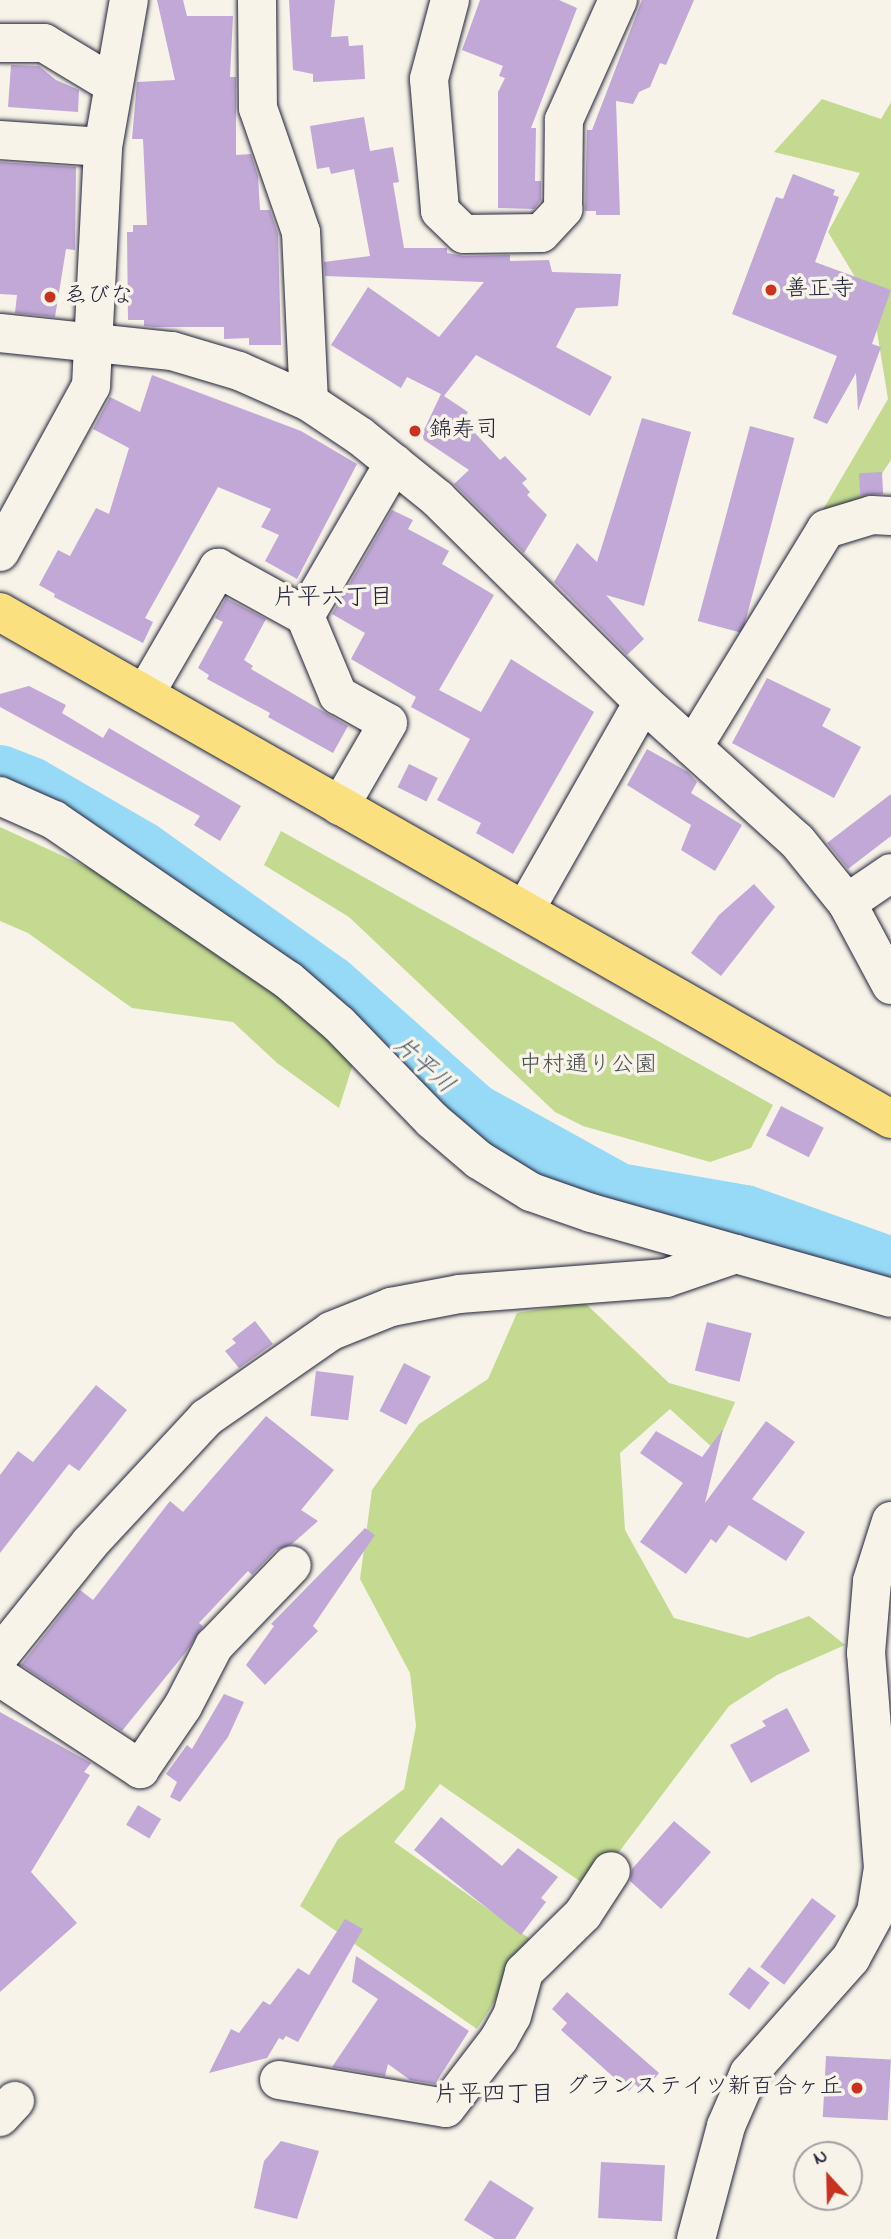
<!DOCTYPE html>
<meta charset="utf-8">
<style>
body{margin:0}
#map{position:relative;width:891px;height:2239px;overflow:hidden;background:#f7f3e8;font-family:"Indie Flower","Klee One",sans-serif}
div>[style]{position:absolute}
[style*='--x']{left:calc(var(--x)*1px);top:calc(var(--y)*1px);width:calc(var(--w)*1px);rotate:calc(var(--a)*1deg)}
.green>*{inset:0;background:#c3da90}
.river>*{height:56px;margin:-28px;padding:0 28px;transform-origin:28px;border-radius:28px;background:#96daf8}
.building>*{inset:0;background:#c1a8d6;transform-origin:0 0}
.roads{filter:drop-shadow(0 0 2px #22223b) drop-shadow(0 0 2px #22223b)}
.minor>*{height:38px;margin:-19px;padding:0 19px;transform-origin:19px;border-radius:19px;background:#f7f3e8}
.major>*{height:38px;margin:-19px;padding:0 19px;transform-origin:19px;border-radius:19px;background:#fbe080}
.dots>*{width:19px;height:19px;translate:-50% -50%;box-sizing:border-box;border:4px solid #f7f3e8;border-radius:50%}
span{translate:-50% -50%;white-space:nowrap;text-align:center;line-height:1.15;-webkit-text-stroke:7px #f7f3e8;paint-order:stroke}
.poi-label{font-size:23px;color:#22223b}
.left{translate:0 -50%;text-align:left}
.right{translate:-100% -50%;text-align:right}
.park-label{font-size:23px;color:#4a5050}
.neighbourhood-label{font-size:24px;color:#22223b}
.water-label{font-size:24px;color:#3f506a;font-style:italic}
.north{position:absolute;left:793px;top:2141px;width:70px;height:70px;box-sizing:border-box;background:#f7f3e8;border:2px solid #a29fa3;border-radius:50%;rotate:338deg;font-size:19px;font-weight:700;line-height:28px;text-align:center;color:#22223b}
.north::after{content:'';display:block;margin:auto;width:24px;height:32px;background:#c8321e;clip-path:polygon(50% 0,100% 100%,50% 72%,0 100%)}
</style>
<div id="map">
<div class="green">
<i style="clip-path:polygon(822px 99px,881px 119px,891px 102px,891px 460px,849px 523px,821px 513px,888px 399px,873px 307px,828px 232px,860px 173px,774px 152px)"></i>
<i style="clip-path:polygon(0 827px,165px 903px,276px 979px,353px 1064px,339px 1108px,277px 1063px,233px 1022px,132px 1008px,28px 933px,0 921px)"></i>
<i style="clip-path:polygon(281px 831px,773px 1105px,751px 1148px,710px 1162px,583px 1126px,555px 1112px,349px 917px,264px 865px)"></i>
<i style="clip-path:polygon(584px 1302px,669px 1383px,735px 1402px,715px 1450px,670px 1409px,620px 1453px,625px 1530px,674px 1618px,748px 1638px,809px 1616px,845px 1645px,777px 1675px,729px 1706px,591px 1889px,440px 1784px,394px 1842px,533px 1941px,477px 2029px,300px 1906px,338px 1839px,404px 1789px,416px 1726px,410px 1673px,360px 1579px,372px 1490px,419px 1424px,488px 1379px,517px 1313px)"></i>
</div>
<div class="river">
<i style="--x:0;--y:773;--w:33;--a:21"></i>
<i style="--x:31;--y:785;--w:129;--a:30.1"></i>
<i style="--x:143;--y:850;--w:231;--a:35.5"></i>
<i style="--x:331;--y:984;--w:191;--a:41.6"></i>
<i style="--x:474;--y:1111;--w:166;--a:28.9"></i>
<i style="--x:619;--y:1191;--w:128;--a:9.9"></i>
<i style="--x:745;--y:1213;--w:155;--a:19.6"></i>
</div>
<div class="building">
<i style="clip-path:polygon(157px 0,183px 0,187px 16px,233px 16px,230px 77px,236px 77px,236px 155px,251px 154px,258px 176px,260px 210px,270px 210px,278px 234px,281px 345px,249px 345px,249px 338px,224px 339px,224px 327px,154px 327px,144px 326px,144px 320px,128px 320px,127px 232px,133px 232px,133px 225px,147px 225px,143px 139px,132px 139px,137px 82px,175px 80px)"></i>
<i style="clip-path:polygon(289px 0,335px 0,331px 37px,348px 36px,349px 46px,363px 45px,365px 79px,313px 82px,313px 74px,293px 70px)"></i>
<i style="clip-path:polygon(480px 0,559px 0,577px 8px,531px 128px,536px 128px,535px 181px,541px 181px,541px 200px,534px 209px,498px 208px,498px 92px,505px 78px,499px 76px,503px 66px,462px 50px)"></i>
<i style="clip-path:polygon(642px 0,694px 0,666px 65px,660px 63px,650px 87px,639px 92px,633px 104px,616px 101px,620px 215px,596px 215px,596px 211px,585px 211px,587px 130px,592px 130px)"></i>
<i style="clip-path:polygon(11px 65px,39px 66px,56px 80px,79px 90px,78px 112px,8px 107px)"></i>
<i style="clip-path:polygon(364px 117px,370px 151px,393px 147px,399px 182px,393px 183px,404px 248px,447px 248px,447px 253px,464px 256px,510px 255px,510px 261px,549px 260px,552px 272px,621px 274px,618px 306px,576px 308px,556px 347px,612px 377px,590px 416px,476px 355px,444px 396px,468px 412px,463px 420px,500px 460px,505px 456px,527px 479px,522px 483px,530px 492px,527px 495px,547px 515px,524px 553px,454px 484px,469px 470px,424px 440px,422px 434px,441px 394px,407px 377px,401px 388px,331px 345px,368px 287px,439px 337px,484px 282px,325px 276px,324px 262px,370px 256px,354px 169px,331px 174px,329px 167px,317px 169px,310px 126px)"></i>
<i style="clip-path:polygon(0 162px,76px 167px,75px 250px,66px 249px,55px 317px,15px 313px,17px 295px,0 294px)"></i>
<i style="clip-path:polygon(793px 174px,835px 190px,833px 195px,839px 197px,815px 262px,891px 290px,872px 344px,881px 347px,858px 411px,856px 373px,827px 424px,813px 418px,837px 356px,732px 314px,776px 197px,783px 199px)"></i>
<i style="clip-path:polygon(152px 375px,301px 431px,357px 464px,297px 579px,265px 561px,279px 535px,261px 527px,271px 509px,218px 487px,145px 618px,153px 622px,143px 643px,54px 597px,55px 594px,39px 585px,58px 550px,70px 556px,96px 508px,109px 514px,129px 448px,93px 429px,110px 397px,140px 412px)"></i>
<i style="clip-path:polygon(642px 418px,691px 432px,644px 606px,606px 595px,644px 639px,627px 655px,554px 582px,577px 543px,597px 562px)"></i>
<i style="left:750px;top:426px;width:46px;height:202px;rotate:15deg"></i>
<i style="left:882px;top:472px;width:22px;height:23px;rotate:87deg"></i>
<i style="clip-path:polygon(392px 510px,413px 520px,408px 529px,449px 551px,442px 564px,494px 595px,439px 690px,481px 712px,511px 659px,594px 712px,513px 854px,476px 833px,481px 823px,437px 800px,470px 739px,411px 707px,416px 697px,351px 659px,365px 633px,332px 614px)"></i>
<i style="clip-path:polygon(226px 598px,266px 619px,244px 660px,253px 666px,251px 669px,348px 726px,333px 753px,268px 717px,270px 713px,207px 679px,209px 675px,198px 668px,223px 622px,215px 618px)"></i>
<i style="clip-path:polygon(767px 678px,831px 709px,822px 726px,861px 747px,834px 798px,732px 743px)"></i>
<i style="clip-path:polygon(29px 686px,66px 705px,62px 713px,103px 738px,109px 728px,241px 806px,220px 841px,194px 825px,200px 816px,0 707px,0 694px)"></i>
<i style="clip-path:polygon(647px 749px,688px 772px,697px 782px,691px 793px,742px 825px,715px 871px,681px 850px,691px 825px,627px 785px)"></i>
<i style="left:409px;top:764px;width:32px;height:26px;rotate:26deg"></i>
<i style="clip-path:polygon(891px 794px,891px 836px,848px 869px,827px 843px)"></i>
<i style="clip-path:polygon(754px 884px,775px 907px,721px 976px,691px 953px,719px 915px)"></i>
<i style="left:781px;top:1106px;width:48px;height:33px;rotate:27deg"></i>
<i style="clip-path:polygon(255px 1321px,273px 1344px,239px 1368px,225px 1351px,236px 1343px,232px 1339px)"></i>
<i style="left:707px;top:1322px;width:46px;height:50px;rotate:14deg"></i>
<i style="left:404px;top:1363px;width:30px;height:54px;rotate:27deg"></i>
<i style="left:316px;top:1371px;width:38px;height:45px;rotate:7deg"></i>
<i style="clip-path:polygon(96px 1385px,127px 1410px,79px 1471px,69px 1464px,0 1553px,0 1475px,18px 1451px,33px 1462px)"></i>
<i style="clip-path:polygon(266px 1416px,334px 1470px,301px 1510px,318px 1521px,292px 1544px,276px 1550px,252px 1575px,248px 1571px,199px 1623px,203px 1626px,186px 1652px,122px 1731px,21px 1665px,80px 1590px,93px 1600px,170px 1501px,183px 1512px)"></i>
<i style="clip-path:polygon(766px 1421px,795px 1442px,752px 1499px,805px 1532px,786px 1561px,729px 1525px,716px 1543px,711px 1539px,686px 1574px,640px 1542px,683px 1483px,640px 1453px,656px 1431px,702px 1457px,723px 1429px,705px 1503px)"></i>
<i style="clip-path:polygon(365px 1528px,375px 1535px,313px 1626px,318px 1631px,265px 1685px,246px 1665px,274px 1626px,271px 1624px)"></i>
<i style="clip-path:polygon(224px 1694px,244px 1702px,228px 1737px,180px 1802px,170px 1797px,177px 1782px,166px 1774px,187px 1745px,192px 1749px)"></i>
<i style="clip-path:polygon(787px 1708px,810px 1751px,751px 1783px,730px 1745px,766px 1726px,762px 1721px)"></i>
<i style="clip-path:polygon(0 1712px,91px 1763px,84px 1772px,90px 1775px,31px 1872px,77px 1923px,0 1992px)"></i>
<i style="left:138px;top:1805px;width:27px;height:23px;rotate:31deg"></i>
<i style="clip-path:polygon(441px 1817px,502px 1866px,518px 1848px,558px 1877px,541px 1898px,546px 1902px,521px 1935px,414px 1850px)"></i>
<i style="clip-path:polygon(674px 1821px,711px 1852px,661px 1909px,630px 1881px,632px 1869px)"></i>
<i style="left:812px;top:1898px;width:30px;height:86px;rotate:37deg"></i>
<i style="clip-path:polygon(345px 1919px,363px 1929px,298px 2042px,286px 2036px,283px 2040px,279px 2038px,267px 2058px,209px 2073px,231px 2029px,239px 2033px,263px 2001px,270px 2005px,298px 1968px,309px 1975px)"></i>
<i style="clip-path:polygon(356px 1956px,469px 2031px,435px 2084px,410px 2080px,388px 2064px,385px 2076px,332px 2067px,378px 1999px,352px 1982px)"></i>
<i style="left:749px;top:1967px;width:26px;height:34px;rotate:37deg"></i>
<i style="clip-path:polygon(567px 1992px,659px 2073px,643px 2092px,635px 2084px,629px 2091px,561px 2030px,567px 2023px,552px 2009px)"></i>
<i style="left:826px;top:2056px;width:65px;height:61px;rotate:3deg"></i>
<i style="clip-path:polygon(281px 2141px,319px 2151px,297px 2219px,254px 2208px,264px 2161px)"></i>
<i style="left:601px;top:2162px;width:64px;height:56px;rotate:3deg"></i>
<i style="clip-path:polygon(490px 2180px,534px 2208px,515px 2239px,495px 2239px,464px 2220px)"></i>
</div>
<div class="roads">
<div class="minor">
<i style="--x:257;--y:0;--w:108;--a:89.5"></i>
<i style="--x:258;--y:108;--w:131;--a:70.9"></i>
<i style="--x:301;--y:232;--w:170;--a:87.3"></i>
<i style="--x:450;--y:0;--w:82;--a:104.9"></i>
<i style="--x:429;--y:79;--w:132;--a:85.2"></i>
<i style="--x:440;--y:211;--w:33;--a:44"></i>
<i style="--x:464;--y:234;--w:77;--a:-0.7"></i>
<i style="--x:541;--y:233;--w:33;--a:-47"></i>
<i style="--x:563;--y:209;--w:89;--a:-89.4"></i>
<i style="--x:564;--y:120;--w:132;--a:-65.8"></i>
<i style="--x:0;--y:43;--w:44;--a:0"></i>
<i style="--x:44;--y:43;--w:79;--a:31.1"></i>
<i style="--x:0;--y:140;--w:103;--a:3.9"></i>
<i style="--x:0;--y:333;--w:173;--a:6"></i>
<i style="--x:172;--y:351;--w:70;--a:16.6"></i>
<i style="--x:239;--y:371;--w:77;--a:23.9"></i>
<i style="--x:309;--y:402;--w:61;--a:33.7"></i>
<i style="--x:360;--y:436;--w:100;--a:38.9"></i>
<i style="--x:438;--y:499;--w:289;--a:44.7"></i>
<i style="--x:643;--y:702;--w:207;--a:42.1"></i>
<i style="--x:797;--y:841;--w:80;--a:51.1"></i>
<i style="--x:847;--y:903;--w:93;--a:61.8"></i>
<i style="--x:0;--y:552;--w:189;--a:-61.3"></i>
<i style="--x:91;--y:386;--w:239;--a:-87.1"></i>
<i style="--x:103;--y:147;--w:149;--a:-80"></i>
<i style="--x:305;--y:616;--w:177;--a:-59.8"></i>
<i style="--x:145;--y:694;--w:146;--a:-59.9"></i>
<i style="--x:218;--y:568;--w:99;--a:28.9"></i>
<i style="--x:305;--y:616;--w:86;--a:67.3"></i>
<i style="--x:338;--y:695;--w:57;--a:29.2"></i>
<i style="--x:388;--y:723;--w:96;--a:120"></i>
<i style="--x:693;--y:747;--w:255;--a:-58.6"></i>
<i style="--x:826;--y:529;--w:48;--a:-16.9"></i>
<i style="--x:872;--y:515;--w:19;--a:3"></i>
<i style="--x:0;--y:796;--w:59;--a:24"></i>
<i style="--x:54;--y:820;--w:283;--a:34.4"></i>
<i style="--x:288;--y:980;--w:67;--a:40.8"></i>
<i style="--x:339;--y:1024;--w:134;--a:45.9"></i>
<i style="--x:432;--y:1120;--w:62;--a:40.4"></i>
<i style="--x:479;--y:1160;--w:61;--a:31.6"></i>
<i style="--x:531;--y:1192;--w:64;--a:19.3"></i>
<i style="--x:591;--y:1213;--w:312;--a:15.8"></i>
<i style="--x:847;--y:903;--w:53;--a:-34.3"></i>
<i style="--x:525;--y:910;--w:239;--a:-60.4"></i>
<i style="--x:0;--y:1655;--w:144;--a:-51.2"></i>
<i style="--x:90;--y:1543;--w:171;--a:-47.1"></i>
<i style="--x:206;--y:1418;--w:152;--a:-34.8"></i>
<i style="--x:331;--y:1331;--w:65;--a:-21.8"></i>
<i style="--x:391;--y:1307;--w:69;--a:-10.8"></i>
<i style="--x:459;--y:1294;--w:208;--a:-4.4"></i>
<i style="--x:666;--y:1278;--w:74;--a:-18.9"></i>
<i style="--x:0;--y:1677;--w:168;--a:33.3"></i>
<i style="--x:140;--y:1769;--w:76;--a:-55.7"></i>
<i style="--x:183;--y:1706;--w:68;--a:-62.7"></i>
<i style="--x:214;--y:1646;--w:112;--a:-46.1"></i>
<i style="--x:279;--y:2080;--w:169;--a:9.5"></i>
<i style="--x:446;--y:2108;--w:87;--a:-52.5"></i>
<i style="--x:499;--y:2039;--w:26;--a:-61"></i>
<i style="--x:512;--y:2016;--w:46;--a:-74.7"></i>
<i style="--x:524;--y:1972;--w:83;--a:-44.5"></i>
<i style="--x:583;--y:1914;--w:51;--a:-56.9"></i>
<i style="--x:0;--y:2117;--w:22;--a:-47"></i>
<i style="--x:696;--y:2239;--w:117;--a:-75.1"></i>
<i style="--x:726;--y:2126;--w:58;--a:-66.5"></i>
<i style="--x:749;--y:2073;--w:154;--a:-48.4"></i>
<i style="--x:851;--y:1958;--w:52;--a:-61.5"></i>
<i style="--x:876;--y:1912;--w:45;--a:-81"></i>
<i style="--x:883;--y:1868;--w:216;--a:-94.5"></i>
<i style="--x:866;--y:1653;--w:72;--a:-85.2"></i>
<i style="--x:872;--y:1581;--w:63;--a:-72.4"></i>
</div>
<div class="major">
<i style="--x:0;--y:612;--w:1025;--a:29.64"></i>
</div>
</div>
<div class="dots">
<i style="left:771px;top:290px;background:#c8321e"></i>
<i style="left:50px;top:297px;background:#c8321e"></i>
<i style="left:415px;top:431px;background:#c8321e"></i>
<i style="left:857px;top:2088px;background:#c8321e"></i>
</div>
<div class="poi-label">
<span class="left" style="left:785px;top:290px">善正寺</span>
<span class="left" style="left:64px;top:297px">ゑびな</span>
<span class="left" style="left:429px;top:431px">錦寿司</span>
<span class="right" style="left:843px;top:2088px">グランステイツ新百合ヶ丘</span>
</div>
<div class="park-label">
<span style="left:588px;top:1066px">中村通り公園</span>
</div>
<div class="neighbourhood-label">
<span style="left:333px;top:599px">片平六丁目</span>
<span style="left:494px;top:2096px">片平四丁目</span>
</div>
<div class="water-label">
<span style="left:423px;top:1066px;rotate:42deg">片平川</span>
</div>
<div class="north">N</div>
</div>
